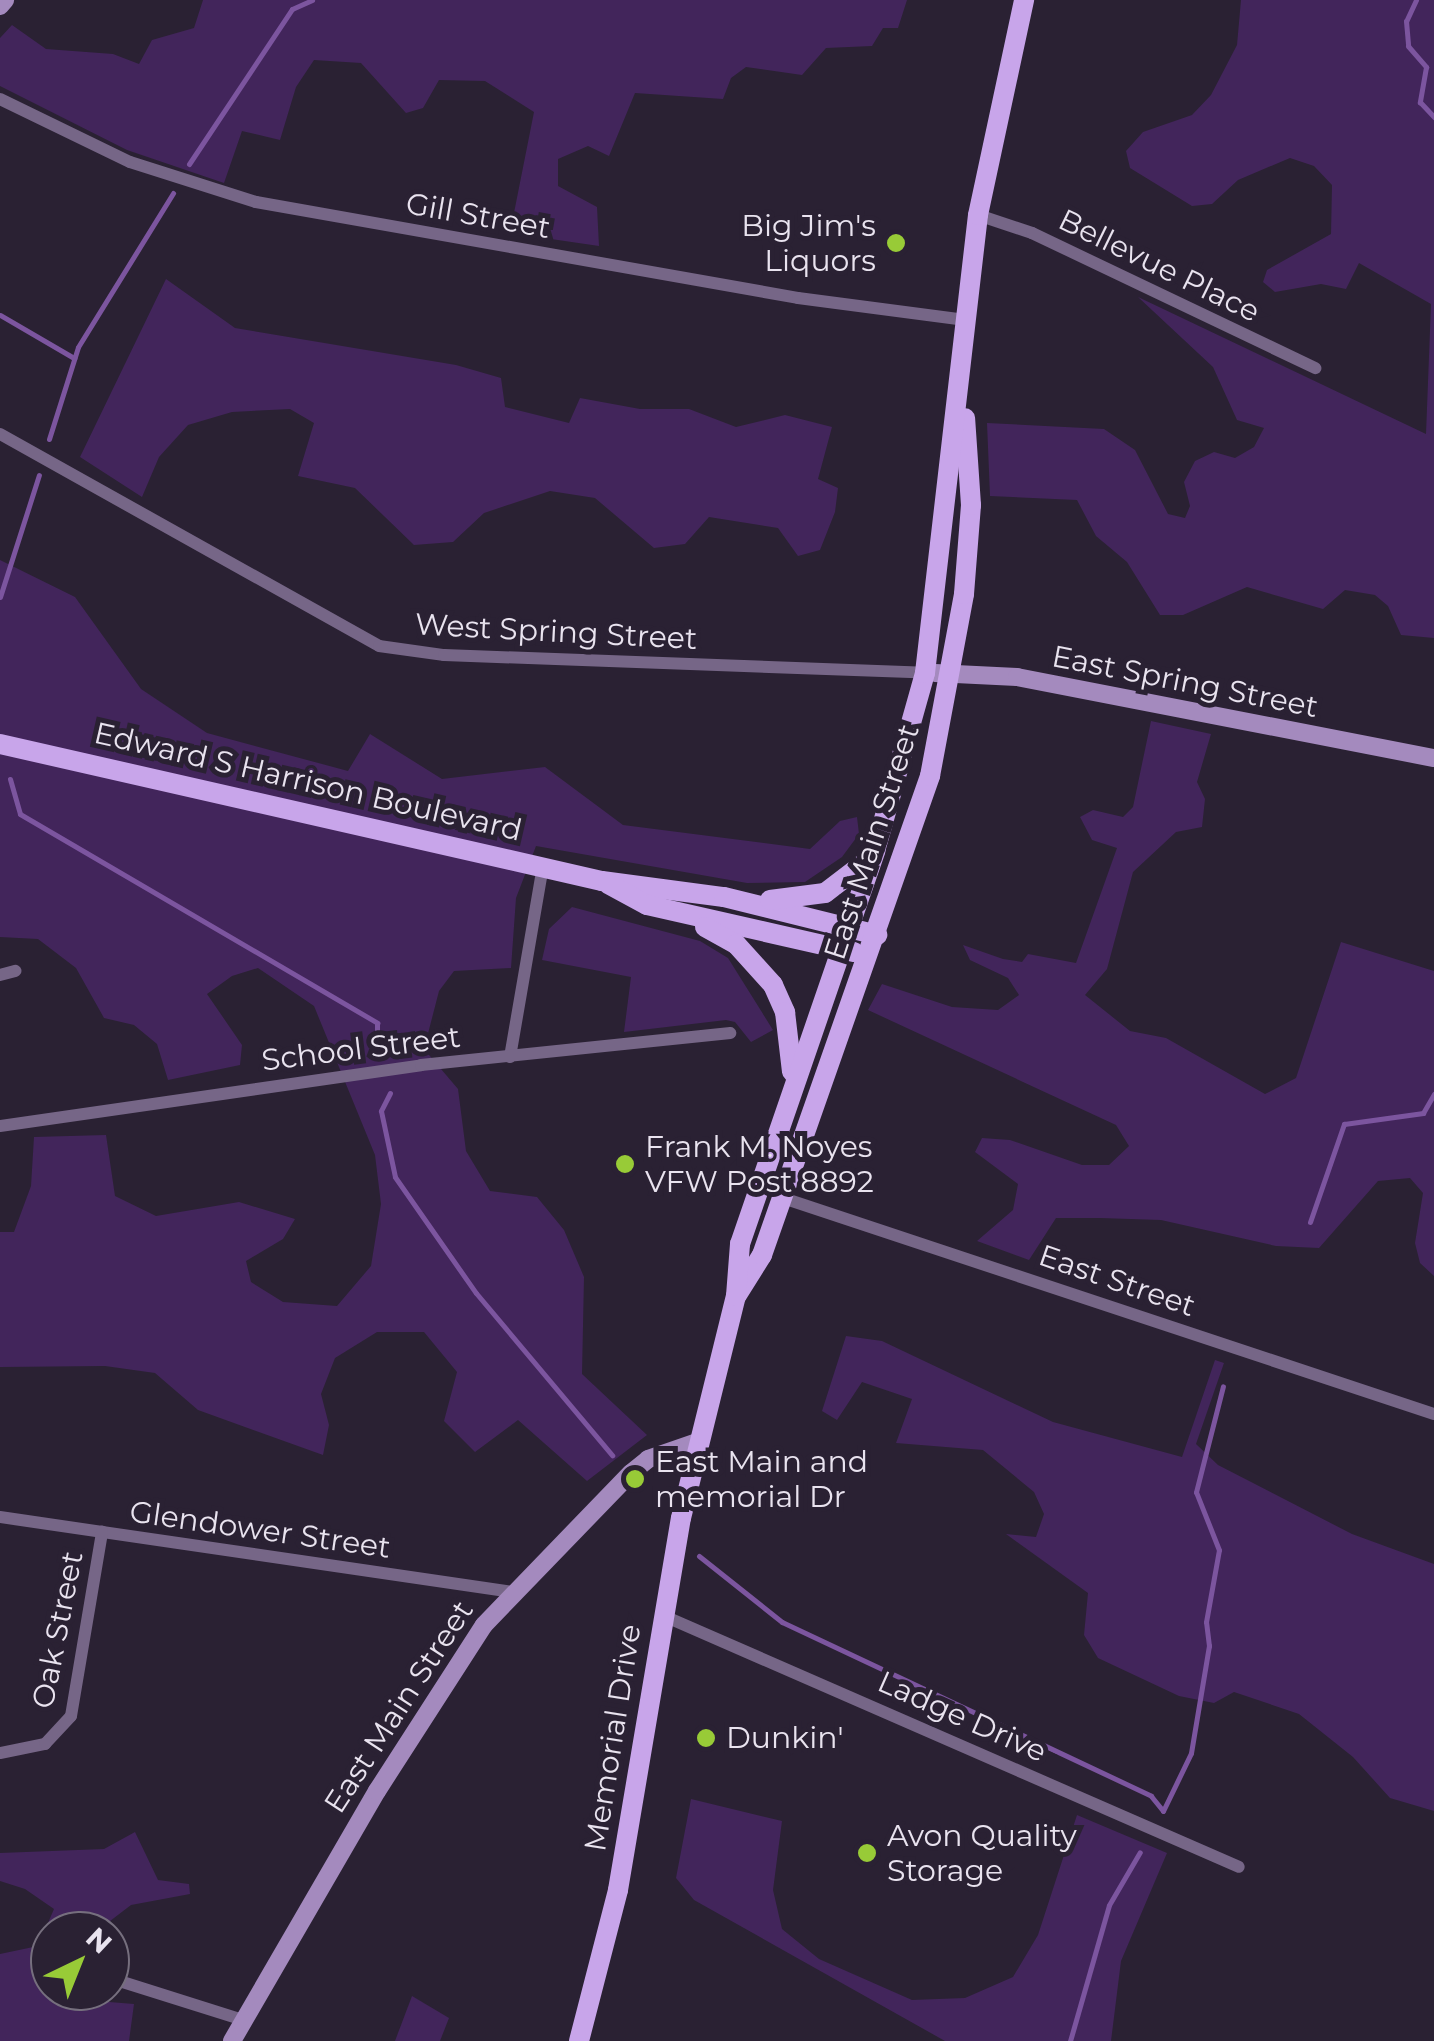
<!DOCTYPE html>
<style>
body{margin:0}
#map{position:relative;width:1434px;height:2041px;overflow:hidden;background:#2a2133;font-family:Montserrat,sans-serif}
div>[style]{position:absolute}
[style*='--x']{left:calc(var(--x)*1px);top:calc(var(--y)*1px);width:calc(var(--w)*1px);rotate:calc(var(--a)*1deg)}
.green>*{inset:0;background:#42255b}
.stream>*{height:5px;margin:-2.5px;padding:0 2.5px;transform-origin:2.5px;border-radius:2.5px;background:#7c559f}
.street>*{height:12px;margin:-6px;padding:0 6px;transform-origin:6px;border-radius:6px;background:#766687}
.secondary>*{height:18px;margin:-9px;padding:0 9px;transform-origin:9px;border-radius:9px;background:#a48abe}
.primary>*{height:20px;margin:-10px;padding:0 10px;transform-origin:10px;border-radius:10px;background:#c8a5ea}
.dots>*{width:28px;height:28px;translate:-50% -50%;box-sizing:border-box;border:5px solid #2a2133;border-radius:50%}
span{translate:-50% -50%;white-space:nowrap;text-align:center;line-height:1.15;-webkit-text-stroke:10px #2a2133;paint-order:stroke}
.street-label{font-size:30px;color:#e9e3ef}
.poi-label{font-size:30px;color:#e9e3ef}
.right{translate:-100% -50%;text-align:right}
.left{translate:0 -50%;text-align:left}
.north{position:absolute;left:30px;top:1911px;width:100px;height:100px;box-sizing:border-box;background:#2a2133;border:2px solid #766f7e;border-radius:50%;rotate:43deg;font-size:28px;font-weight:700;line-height:40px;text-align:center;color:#e9e3ef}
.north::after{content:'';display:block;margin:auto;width:35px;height:45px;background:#98cb37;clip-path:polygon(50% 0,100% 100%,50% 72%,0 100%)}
</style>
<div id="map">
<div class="green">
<i style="clip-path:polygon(203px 0,907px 0,898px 28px,883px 28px,872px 46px,826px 48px,802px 75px,746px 67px,731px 78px,723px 99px,635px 93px,609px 156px,588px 146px,558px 159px,558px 186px,597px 207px,599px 246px,510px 233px,534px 112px,485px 81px,439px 80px,423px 108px,406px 113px,361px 63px,314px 60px,296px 87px,280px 140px,242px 131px,224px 183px,127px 150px,0 86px,0 38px,12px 25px,46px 49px,113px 54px,139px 64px,152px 40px,194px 28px)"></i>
<i style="clip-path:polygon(1241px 0,1434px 0,1434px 638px,1401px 635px,1388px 606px,1375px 595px,1345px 590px,1323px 609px,1247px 587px,1183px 615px,1160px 615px,1127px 562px,1096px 536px,1077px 500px,990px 496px,987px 423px,1104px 429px,1135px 450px,1168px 514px,1185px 518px,1190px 506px,1184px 482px,1195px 461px,1214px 452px,1235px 458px,1254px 447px,1264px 428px,1237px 420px,1213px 367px,1138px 297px,1426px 434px,1431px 304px,1359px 263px,1346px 289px,1321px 284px,1275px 292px,1263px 282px,1267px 270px,1331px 234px,1332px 185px,1314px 166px,1290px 158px,1238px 180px,1212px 204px,1192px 206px,1130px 168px,1126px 151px,1143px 132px,1192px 115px,1211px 95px,1237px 45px)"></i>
<i style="clip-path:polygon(166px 279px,235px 328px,456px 365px,501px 378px,505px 407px,569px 423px,580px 398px,640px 409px,689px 409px,736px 427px,785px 415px,832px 427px,818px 479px,838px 488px,835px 512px,820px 550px,798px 556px,778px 528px,709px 517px,685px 544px,654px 548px,595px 498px,550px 491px,484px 513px,453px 542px,414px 545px,355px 488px,298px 476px,314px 423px,290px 409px,232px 412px,188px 425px,159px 457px,142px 497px,80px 457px)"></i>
<i style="clip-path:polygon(0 560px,75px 597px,141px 689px,207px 733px,348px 771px,370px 734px,442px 779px,545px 767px,623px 825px,810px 849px,840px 821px,857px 817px,859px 834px,842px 857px,805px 882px,747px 883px,536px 846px,516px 898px,511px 968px,454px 971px,439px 991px,424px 1049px,458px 1089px,466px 1151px,490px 1191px,537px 1197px,564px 1230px,584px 1277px,582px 1374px,647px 1435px,587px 1481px,518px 1420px,475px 1452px,444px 1421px,457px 1372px,424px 1332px,377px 1332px,335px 1358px,321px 1394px,329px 1425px,323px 1455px,198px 1410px,155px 1373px,105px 1366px,0 1367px,0 1232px,14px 1232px,31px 1186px,34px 1137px,106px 1135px,115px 1196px,156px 1216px,239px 1202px,295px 1219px,283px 1239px,246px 1261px,251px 1282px,283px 1302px,337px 1306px,371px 1266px,381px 1204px,375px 1155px,314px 1006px,258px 968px,232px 976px,207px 994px,242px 1045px,240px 1065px,168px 1080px,157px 1044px,134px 1025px,104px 1018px,76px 968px,38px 939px,0 937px)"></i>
<i style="clip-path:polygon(1151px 721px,1211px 734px,1197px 782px,1205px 799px,1202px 827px,1176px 832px,1133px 872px,1107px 969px,1085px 995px,1130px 1031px,1166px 1038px,1265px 1094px,1296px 1078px,1341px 942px,1434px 971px,1434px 1276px,1420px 1263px,1415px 1243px,1423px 1193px,1410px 1178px,1378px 1181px,1319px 1248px,1276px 1246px,1161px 1220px,1100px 1218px,1056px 1218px,1029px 1260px,977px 1241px,1013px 1210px,1018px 1184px,975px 1152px,982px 1138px,1010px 1140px,1082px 1165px,1109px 1165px,1129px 1146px,1116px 1125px,868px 1010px,882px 984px,952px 1007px,998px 1010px,1019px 995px,1008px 978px,970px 960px,963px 945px,1003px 959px,1022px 962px,1028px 954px,1076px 963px,1117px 848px,1092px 840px,1080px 817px,1093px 810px,1123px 817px,1133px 807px)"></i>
<i style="clip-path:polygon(572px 907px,700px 941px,728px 958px,773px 1030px,751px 1042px,735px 1022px,726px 1020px,624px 1032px,631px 977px,542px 960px,549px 929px)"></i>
<i style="clip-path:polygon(846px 1336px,882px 1341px,1053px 1422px,1182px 1457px,1215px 1360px,1224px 1363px,1196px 1444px,1218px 1465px,1352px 1534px,1434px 1564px,1434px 1811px,1390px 1798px,1353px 1757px,1299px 1714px,1234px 1692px,1214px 1703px,1179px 1696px,1098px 1658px,1084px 1635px,1088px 1593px,1006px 1534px,1036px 1537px,1044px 1514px,1034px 1492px,983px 1450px,896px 1443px,912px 1399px,862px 1382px,837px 1420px,822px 1411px)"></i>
<i style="clip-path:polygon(691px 1799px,782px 1821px,773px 1890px,782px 1929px,819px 1959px,912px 2000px,965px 1998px,1013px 1977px,1038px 1935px,1077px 1815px,1167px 1853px,1121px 1961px,1111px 2041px,945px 2041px,694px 1900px,676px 1878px)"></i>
<i style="clip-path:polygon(135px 1832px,158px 1880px,189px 1884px,190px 1894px,131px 1905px,97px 1931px,50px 1931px,50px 1991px,94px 1991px,97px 2001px,134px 2004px,129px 2041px,0 2041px,0 1954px,38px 1946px,54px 1909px,25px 1889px,0 1881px,0 1853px,104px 1849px)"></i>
<i style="clip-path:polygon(412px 1996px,449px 2018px,440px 2041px,395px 2041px)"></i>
</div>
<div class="stream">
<i style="--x:1416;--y:0;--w:23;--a:115"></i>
<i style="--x:1406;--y:21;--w:25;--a:85"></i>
<i style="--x:1408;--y:46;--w:28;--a:49"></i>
<i style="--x:1426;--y:67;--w:36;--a:100"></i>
<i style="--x:1420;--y:102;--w:21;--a:47"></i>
<i style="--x:189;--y:164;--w:186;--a:-56.4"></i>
<i style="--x:292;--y:9;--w:22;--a:-24"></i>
<i style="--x:0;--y:315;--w:86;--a:30.2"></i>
<i style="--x:49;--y:439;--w:96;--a:-72.5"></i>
<i style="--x:78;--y:347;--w:181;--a:-58.3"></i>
<i style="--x:0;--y:597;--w:128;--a:-72.3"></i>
<i style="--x:10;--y:779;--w:36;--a:74"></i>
<i style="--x:20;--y:814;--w:414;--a:30.3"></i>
<i style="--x:377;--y:1023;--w:26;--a:90"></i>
<i style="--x:390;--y:1093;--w:20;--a:117"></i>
<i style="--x:381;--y:1111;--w:67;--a:78"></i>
<i style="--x:395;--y:1177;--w:141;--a:55.1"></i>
<i style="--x:476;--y:1293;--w:212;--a:50"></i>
<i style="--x:1310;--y:1222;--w:104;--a:-70.9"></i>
<i style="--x:1344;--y:1124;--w:80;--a:-7.9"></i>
<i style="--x:1423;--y:1113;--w:22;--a:-60"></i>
<i style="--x:699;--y:1556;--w:106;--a:38.5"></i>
<i style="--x:782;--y:1622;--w:408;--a:25.2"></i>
<i style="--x:1151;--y:1796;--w:19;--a:51"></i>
<i style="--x:1163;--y:1811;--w:64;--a:-64.2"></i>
<i style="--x:1191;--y:1753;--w:109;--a:-80.5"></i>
<i style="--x:1209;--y:1646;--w:24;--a:-97"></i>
<i style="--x:1206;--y:1622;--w:73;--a:-79.8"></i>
<i style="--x:1219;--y:1550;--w:62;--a:-111.6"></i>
<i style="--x:1196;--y:1492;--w:109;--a:-75.7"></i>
<i style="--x:1070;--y:2041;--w:141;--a:-74"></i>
<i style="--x:1109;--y:1905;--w:61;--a:-59.7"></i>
</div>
<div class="street">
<i style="--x:0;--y:99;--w:144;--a:25.9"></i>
<i style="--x:130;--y:162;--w:132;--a:17.6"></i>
<i style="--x:256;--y:202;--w:550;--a:10.04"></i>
<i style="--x:798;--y:298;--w:169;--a:7.5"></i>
<i style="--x:978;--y:215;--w:57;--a:18.4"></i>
<i style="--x:1032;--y:233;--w:314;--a:25.5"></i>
<i style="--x:0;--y:434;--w:434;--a:29.2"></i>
<i style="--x:379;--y:646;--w:66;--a:7.9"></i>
<i style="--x:444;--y:655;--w:481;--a:2.1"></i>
<i style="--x:0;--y:975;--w:16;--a:-15"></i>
<i style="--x:510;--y:1057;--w:194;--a:-80.2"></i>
<i style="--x:0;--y:1126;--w:425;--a:-8.2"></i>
<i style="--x:421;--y:1065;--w:311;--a:-5.9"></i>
<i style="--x:783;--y:1198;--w:686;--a:18.36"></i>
<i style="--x:0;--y:1517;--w:518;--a:8.32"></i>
<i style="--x:664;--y:1616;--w:627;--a:23.58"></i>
<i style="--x:0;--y:1753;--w:46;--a:-11.3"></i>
<i style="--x:45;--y:1744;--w:38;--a:-47"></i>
<i style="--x:71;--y:1716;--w:187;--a:-80.4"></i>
<i style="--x:113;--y:1979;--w:136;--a:17.5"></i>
</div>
<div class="secondary">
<i style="--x:0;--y:6;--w:8;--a:-50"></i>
<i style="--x:935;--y:673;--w:82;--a:2.8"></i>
<i style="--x:1017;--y:677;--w:425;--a:11"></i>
<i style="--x:232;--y:2041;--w:289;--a:-59.9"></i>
<i style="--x:377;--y:1791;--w:197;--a:-57.2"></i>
<i style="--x:484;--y:1625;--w:211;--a:-46"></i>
<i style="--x:631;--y:1473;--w:22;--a:-39"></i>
<i style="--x:648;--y:1459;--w:52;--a:-19.1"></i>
</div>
<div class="primary">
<i style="--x:0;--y:744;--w:617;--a:12.82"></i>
<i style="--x:602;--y:881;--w:123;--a:7.5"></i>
<i style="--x:724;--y:897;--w:158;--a:13.9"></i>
<i style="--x:608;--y:884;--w:44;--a:28.3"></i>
<i style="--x:647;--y:905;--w:212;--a:12.8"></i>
<i style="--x:770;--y:900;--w:55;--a:-7.3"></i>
<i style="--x:825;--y:893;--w:54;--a:-37.5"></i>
<i style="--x:705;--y:927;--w:35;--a:29"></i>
<i style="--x:736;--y:944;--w:55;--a:47.9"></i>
<i style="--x:773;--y:985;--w:30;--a:66"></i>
<i style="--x:785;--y:1012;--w:60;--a:83.3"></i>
<i style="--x:737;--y:1295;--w:47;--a:-58"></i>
<i style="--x:762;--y:1255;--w:508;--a:-70.67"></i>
<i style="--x:930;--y:776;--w:185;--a:-79.4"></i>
<i style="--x:964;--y:594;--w:89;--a:-85.5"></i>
<i style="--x:971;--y:505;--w:87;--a:-93.9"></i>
<i style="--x:579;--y:2041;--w:156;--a:-75.5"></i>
<i style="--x:618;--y:1890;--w:377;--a:-80.4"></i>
<i style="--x:681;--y:1518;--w:229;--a:-76.1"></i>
<i style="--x:736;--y:1296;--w:52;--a:-85.6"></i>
<i style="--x:740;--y:1244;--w:416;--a:-71"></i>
<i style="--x:875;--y:851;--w:185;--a:-74.3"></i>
<i style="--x:925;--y:673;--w:461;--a:-83.4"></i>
<i style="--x:978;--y:215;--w:220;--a:-77.9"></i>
</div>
<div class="dots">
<i style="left:896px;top:243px;background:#98cb37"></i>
<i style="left:625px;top:1164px;background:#98cb37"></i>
<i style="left:635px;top:1479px;background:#98cb37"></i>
<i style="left:706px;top:1738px;background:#98cb37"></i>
<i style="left:867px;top:1853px;background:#98cb37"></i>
</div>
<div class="street-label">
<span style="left:478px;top:216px;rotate:10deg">Gill Street</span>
<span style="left:1159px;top:266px;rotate:26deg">Bellevue Place</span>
<span style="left:556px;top:632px;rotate:3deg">West Spring Street</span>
<span style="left:1185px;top:682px;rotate:11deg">East Spring Street</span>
<span style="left:308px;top:782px;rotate:13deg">Edward S Harrison Boulevard</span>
<span style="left:872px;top:842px;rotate:-72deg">East Main Street</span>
<span style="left:361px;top:1049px;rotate:-7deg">School Street</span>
<span style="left:1117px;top:1281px;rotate:19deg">East Street</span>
<span style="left:260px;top:1530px;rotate:8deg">Glendower Street</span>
<span style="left:58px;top:1630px;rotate:-79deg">Oak Street</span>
<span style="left:399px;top:1707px;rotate:-57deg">East Main Street</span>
<span style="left:962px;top:1717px;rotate:24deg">Ladge Drive</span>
<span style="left:613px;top:1738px;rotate:-81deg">Memorial Drive</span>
</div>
<div class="poi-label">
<span class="right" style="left:876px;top:243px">Big Jim's<br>Liquors</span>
<span class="left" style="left:645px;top:1164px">Frank M. Noyes<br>VFW Post 8892</span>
<span class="left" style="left:655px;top:1479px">East Main and<br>memorial Dr</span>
<span class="left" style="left:726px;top:1738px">Dunkin'</span>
<span class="left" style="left:887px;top:1853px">Avon Quality<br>Storage</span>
</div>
<div class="north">N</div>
</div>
